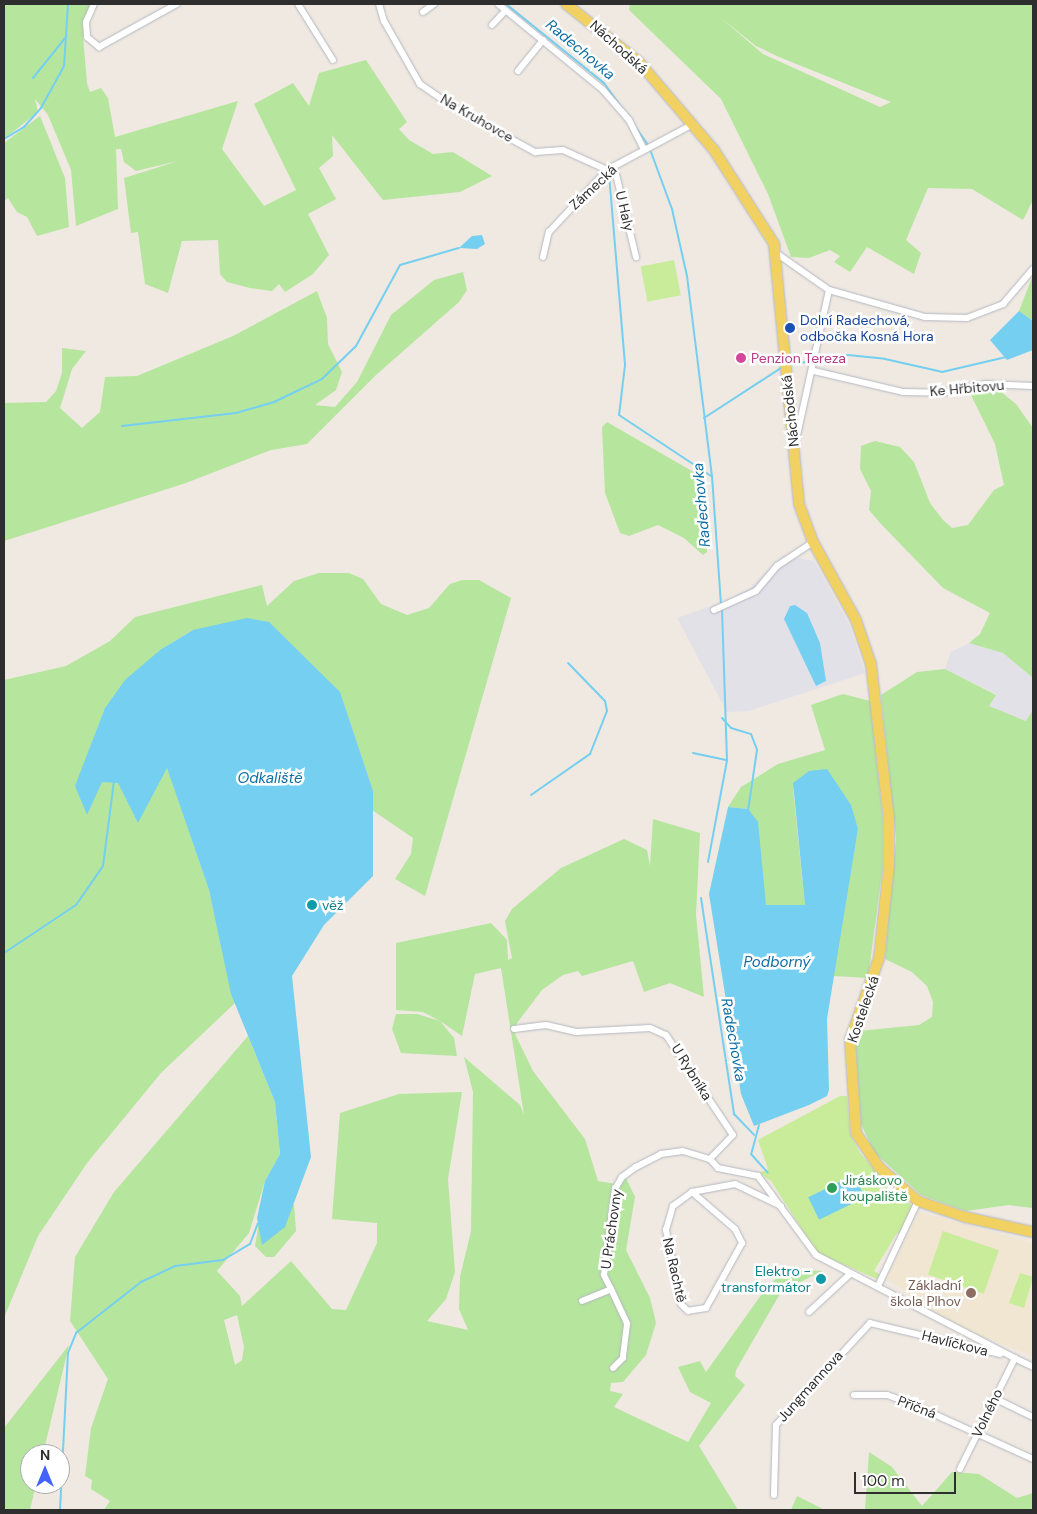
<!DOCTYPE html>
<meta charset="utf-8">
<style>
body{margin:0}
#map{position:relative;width:1037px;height:1514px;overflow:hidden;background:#efe9e1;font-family:"DM Sans",sans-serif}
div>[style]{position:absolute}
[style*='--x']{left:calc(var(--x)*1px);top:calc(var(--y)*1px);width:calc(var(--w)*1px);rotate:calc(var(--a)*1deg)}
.industrial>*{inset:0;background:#e3e1e8}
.education>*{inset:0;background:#f0e6d1}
.green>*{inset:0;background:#b6e59e}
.pitch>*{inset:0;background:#c9ec9a;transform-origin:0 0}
.water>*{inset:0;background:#75cff0;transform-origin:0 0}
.stream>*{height:2px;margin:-1px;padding:0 1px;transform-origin:1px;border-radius:1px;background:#75cff0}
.roads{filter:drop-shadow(0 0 1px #b4b7c1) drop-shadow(0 0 1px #b4b7c1)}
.street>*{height:6px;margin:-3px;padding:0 3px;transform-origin:3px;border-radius:3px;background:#fff}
.primary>*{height:10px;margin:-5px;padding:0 5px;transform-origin:5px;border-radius:5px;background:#f2d163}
.dots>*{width:14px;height:14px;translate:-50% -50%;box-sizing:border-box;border:2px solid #fff;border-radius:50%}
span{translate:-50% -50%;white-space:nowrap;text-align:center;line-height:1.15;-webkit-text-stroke:5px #fff;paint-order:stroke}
.street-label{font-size:14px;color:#2e2e2e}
.transit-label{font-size:14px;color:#164399}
.left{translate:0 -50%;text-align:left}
.hotel-label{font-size:14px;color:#b23c85}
.culture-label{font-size:14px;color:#0d838f}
.right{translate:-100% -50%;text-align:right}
.leisure-label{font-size:14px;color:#27864d}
.education-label{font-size:14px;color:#785e54}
.water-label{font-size:15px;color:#0d6fa3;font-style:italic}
.frame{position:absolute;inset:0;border:5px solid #2e2e2e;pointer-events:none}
.north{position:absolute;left:20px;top:1444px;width:50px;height:50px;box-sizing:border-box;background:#fff;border:1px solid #ababab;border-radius:50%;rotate:0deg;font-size:14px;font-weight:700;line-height:20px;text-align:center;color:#2e2e2e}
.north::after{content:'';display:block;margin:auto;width:18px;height:22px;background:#4264fb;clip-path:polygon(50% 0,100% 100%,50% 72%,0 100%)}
.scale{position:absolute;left:854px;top:1472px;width:102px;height:22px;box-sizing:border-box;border:2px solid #2e2e2e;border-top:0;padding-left:6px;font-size:15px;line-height:18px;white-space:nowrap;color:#2e2e2e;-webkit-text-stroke:4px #fff;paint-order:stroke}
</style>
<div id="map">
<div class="industrial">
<i style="clip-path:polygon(784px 555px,814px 561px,850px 626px,865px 673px,749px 711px,727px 712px,677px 618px,726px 601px,750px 588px)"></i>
<i style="clip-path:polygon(969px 643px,1003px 653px,1033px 678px,1033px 710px,1026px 721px,989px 706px,996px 694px,945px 669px,951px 652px)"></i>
</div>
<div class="education">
<i style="clip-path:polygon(919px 1212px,1033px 1243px,1033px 1356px,951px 1325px,927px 1312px,929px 1307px,887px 1279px)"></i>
</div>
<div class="green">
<i style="clip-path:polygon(4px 4px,93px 4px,83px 36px,87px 83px,90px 92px,101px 88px,108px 98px,115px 137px,238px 101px,222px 149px,264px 206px,296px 190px,254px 104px,293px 83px,309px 106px,319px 73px,366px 60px,407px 122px,399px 129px,409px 140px,433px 154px,453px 152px,492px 176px,460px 192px,383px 200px,332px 135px,333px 156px,319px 168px,336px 199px,308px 214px,329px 255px,313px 274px,285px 292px,279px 284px,272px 291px,250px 288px,227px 282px,220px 274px,218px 240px,182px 241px,168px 293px,145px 284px,138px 232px,131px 233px,124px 178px,178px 161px,136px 171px,124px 162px,121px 149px,116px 149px,118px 209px,76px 226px,71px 170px,48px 115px,35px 99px,38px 112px,4px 139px)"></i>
<i style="clip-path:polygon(evenodd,630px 4px,1033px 4px,1033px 200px,1023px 220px,972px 189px,928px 188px,906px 240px,921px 253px,914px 274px,867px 247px,850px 272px,834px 262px,840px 256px,830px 250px,809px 258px,791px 257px,768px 194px,721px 99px,629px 10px,630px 4px,721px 18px,756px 46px,779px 57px,891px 102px,880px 107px,763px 54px,721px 18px)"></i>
<i style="clip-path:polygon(40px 116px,65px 178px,69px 227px,37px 236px,27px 217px,17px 212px,8px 198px,4px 201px,4px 143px)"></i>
<i style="clip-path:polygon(463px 272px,467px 290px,459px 302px,376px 375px,307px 444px,271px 450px,186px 483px,4px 541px,4px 403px,46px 402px,56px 391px,62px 373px,62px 348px,86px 351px,72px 369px,60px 408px,82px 428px,100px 412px,105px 377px,137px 376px,233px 336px,317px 291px,327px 318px,328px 344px,342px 372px,336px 390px,315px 405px,335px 407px,357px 382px,391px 315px,434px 280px)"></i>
<i style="clip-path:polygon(1033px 275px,1033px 321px,1019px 311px)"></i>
<i style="clip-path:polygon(995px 387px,1016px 404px,1033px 428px,1033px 678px,1003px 653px,969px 643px,980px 634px,990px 613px,943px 588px,881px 524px,869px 510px,871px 491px,860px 469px,861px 446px,875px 441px,900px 447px,914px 462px,930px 503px,943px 520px,952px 528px,968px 525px,994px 490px,1004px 485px,995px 444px,968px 389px)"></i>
<i style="clip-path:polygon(607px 422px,704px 478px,707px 552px,703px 555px,684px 538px,658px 525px,629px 536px,620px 533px,605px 493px,602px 427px)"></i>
<i style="clip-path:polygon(319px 573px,349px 573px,363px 579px,381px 604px,407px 615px,429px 608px,450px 584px,462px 580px,479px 580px,511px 598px,425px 896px,395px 879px,411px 854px,413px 838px,356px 799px,193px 630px,157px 652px,167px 767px,209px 890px,235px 1003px,161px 1073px,87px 1163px,38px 1236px,4px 1318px,4px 680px,66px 666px,110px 641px,135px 617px,262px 585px,267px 606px,294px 581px)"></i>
<i style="clip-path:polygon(945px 669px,996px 695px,989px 706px,1026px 721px,1033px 710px,1033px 1208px,1009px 1205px,966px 1211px,921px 1195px,874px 1152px,861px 1124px,856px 1048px,859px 1031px,919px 1025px,932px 1017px,933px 1002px,927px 986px,912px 972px,885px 959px,896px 839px,881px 695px,917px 672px)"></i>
<i style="clip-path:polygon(843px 694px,870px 701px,883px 820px,883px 865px,868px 978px,833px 976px,858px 829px,793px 788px,805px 905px,766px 905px,748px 809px,728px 807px,741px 787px,778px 764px,825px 750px,811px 705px)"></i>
<i style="clip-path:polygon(evenodd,653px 819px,700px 833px,696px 915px,704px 997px,670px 983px,644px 992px,633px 961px,582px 976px,578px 971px,563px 975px,542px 990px,517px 1023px,515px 1034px,533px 1071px,585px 1139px,598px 1181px,616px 1184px,626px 1178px,635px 1197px,626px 1250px,650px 1298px,656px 1323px,646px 1355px,623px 1382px,611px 1383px,610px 1391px,623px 1394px,614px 1407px,688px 1442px,711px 1403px,690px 1392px,678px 1367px,700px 1361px,706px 1372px,764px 1291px,785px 1269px,822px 1271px,781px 1292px,736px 1370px,735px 1376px,745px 1385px,699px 1446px,738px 1510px,104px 1510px,110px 1501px,91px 1489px,92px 1480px,85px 1476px,91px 1428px,108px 1379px,70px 1321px,75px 1257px,114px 1192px,248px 1036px,275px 1102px,280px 1154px,265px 1181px,249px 1233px,217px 1271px,240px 1296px,242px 1306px,291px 1261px,332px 1309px,346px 1310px,377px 1243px,377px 1223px,332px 1219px,340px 1113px,399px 1094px,462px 1092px,448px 1179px,455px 1272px,446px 1299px,427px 1321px,468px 1330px,459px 1309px,460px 1277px,471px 1231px,473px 1092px,464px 1057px,520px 1105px,524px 1115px,501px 968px,475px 974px,462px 1036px,440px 1021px,454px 1038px,457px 1056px,401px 1053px,392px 1029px,396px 1014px,417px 1014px,440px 1021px,423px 1012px,396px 1010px,396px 943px,491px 923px,507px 940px,508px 960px,512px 958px,505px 921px,512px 909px,561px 868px,624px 839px,647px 850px,650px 866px,653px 819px,237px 1315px,244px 1347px,242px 1360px,235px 1365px,224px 1320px,237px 1315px)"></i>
<i style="clip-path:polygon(263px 1199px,294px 1205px,296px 1231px,274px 1257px,266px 1257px,255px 1246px)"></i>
<i style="clip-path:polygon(69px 1345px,43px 1454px,30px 1454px,30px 1484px,36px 1484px,30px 1510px,4px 1510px,4px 1428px)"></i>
<i style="clip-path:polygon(869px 1452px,892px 1467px,922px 1506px,952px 1472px,979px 1474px,1017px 1498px,1033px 1493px,1033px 1510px,865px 1510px)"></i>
<i style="clip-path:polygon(797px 1496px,825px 1510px,791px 1510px)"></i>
</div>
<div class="pitch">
<i style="left:674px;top:260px;width:36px;height:34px;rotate:79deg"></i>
<i style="clip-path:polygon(840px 1096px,847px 1096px,850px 1134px,860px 1153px,896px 1194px,913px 1206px,902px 1235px,897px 1233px,874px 1271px,879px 1274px,877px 1279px,817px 1253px,771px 1181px,759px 1173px,768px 1169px,758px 1140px)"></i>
<i style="left:943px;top:1231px;width:59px;height:46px;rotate:19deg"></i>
<i style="clip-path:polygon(1020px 1273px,1033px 1277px,1024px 1308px,1009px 1303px)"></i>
</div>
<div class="water">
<i style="clip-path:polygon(482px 235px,485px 244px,477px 249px,459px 248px,472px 236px)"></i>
<i style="clip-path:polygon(1019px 311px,1033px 321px,1033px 350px,1007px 360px,990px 340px)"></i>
<i style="clip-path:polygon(795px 605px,807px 613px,820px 643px,826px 681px,816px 686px,784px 619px,790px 606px)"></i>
<i style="clip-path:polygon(247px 618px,269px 622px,340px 692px,373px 791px,373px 876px,324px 925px,292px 976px,311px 1157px,285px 1227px,262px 1245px,257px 1218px,265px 1181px,280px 1154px,275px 1102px,231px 994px,209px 890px,167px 768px,138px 823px,118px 783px,102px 782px,87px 815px,75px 786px,105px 708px,125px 680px,160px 650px,193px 630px)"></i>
<i style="clip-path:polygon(827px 769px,851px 805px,858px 829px,827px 1019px,829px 1090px,827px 1096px,809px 1105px,754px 1126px,741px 1094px,709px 894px,728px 807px,748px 809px,758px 822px,766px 905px,805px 905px,793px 783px,809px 771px)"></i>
<i style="left:854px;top:1175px;width:25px;height:51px;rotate:64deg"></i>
</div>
<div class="stream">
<i style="--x:506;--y:4;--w:126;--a:38.9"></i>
<i style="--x:604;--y:83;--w:76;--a:54.6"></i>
<i style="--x:33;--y:78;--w:53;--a:-51.2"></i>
<i style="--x:4;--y:139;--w:23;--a:-31"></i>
<i style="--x:24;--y:127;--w:25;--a:-48"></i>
<i style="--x:41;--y:108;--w:48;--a:-61.3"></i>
<i style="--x:64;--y:66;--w:62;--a:-86.3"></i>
<i style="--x:651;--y:152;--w:61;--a:69.8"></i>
<i style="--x:672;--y:209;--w:69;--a:77.4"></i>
<i style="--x:687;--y:276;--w:202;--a:82.9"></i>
<i style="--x:712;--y:476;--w:128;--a:86"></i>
<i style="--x:609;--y:174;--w:192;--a:85.2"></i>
<i style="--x:625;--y:365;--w:50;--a:96.8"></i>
<i style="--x:619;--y:415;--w:110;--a:33.5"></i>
<i style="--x:822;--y:360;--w:26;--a:-11"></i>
<i style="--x:848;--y:355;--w:37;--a:6"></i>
<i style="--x:885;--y:359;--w:58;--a:12.8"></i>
<i style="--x:942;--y:372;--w:66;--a:-13.2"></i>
<i style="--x:790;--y:365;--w:20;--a:-11"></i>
<i style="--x:704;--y:418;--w:92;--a:-33"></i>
<i style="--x:122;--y:426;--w:115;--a:-6.5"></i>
<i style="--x:236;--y:413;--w:40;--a:-16"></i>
<i style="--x:274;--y:402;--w:53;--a:-25.6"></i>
<i style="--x:322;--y:379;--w:47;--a:-44.1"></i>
<i style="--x:356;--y:346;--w:92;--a:-61.5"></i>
<i style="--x:400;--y:265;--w:61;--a:-16.1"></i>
<i style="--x:722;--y:718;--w:13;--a:48"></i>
<i style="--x:731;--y:728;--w:21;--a:17"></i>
<i style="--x:751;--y:734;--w:17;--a:69"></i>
<i style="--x:757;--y:750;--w:62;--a:98.4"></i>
<i style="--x:693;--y:753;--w:35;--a:12"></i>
<i style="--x:531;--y:795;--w:72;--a:-34.8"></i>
<i style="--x:590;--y:754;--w:46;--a:-68.4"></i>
<i style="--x:607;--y:711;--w:10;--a:-101"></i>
<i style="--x:605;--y:701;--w:53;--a:-134.2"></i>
<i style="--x:708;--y:862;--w:104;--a:-79.4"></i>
<i style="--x:727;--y:760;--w:151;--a:-91.9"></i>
<i style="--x:701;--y:898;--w:219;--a:81.3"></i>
<i style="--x:734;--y:1114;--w:29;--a:46"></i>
<i style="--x:4;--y:953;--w:87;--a:-33.7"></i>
<i style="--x:76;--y:905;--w:47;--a:-55.3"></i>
<i style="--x:103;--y:866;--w:86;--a:-82.6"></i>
<i style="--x:759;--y:1125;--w:30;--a:105"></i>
<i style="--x:751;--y:1154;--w:25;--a:48"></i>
<i style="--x:60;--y:1510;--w:157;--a:-87.1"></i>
<i style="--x:68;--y:1353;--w:22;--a:-68"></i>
<i style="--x:76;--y:1333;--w:83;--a:-38.1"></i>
<i style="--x:141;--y:1282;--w:38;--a:-25"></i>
<i style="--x:175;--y:1266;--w:48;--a:-7.1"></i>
<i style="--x:223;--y:1260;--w:31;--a:-31"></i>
<i style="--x:250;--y:1244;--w:22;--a:-69"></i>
</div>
<div class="roads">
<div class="street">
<i style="--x:94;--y:4;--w:20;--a:114"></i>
<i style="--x:86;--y:22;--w:15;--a:86"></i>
<i style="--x:87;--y:37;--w:16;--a:40"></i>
<i style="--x:99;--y:47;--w:89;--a:-28.9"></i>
<i style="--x:298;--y:4;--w:66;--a:58"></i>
<i style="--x:379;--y:4;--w:18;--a:74"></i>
<i style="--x:384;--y:21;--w:73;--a:60.3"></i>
<i style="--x:420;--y:84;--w:40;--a:34.9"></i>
<i style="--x:453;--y:107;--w:94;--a:28.8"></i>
<i style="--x:535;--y:152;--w:28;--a:-4"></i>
<i style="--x:563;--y:150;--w:48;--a:24.4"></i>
<i style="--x:498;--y:4;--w:136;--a:39.3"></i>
<i style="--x:603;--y:90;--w:40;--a:49"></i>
<i style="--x:629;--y:120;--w:33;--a:63"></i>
<i style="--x:423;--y:12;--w:14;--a:-36"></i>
<i style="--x:492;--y:25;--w:19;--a:-47"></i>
<i style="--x:518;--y:71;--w:40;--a:-51"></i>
<i style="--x:614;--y:166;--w:94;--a:76.4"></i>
<i style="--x:776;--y:253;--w:65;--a:34.9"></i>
<i style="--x:829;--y:290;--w:154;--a:102.4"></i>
<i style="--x:543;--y:257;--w:26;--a:-77"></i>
<i style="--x:549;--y:232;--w:85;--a:-46.9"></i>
<i style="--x:607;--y:170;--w:98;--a:-28.1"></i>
<i style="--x:829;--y:290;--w:100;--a:15.7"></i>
<i style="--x:925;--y:317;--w:42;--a:1.4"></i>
<i style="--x:967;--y:318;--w:39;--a:-21"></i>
<i style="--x:1003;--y:304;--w:46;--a:-49.4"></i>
<i style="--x:814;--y:371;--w:91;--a:13.3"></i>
<i style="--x:903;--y:392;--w:39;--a:1"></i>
<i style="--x:942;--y:393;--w:44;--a:-11.8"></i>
<i style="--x:985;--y:384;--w:48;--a:2.4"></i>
<i style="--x:714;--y:610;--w:46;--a:-24.3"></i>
<i style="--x:756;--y:591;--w:33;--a:-50"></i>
<i style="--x:777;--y:566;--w:43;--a:-33.7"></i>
<i style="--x:514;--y:1029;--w:32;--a:-7"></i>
<i style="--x:546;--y:1025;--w:31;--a:13"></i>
<i style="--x:576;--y:1032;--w:74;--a:-3.1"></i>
<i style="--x:650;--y:1028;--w:17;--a:24"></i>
<i style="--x:666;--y:1035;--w:120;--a:56.2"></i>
<i style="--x:733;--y:1135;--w:33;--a:134"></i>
<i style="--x:692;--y:1192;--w:57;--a:40.7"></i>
<i style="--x:735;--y:1229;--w:16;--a:63"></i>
<i style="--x:742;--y:1243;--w:74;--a:119"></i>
<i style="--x:706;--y:1308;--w:18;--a:171"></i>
<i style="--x:688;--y:1311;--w:10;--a:-135"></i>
<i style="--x:681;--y:1304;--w:76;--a:-101.5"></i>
<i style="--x:666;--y:1230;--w:25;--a:-74"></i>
<i style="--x:673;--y:1206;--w:24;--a:-36"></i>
<i style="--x:692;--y:1192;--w:44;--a:-10.5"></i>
<i style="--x:735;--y:1184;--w:51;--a:25.6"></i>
<i style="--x:879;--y:1284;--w:92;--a:-64.8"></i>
<i style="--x:611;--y:1289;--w:38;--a:65"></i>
<i style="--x:627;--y:1324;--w:34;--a:97"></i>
<i style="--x:623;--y:1358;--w:14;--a:135"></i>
<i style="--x:582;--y:1301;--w:31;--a:-22"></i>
<i style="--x:611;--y:1289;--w:16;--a:-117"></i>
<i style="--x:604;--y:1275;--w:87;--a:-82.7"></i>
<i style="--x:615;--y:1189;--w:14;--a:-60"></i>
<i style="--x:622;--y:1177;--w:17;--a:-36"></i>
<i style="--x:636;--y:1167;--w:28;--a:-27"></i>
<i style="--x:661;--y:1154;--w:22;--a:-8"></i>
<i style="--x:683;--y:1151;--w:28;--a:17"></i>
<i style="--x:710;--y:1159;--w:12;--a:48"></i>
<i style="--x:718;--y:1168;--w:41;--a:11.3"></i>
<i style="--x:758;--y:1176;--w:98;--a:53.7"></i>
<i style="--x:816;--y:1255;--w:224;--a:27.4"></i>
<i style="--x:1015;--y:1358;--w:124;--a:116.4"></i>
<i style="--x:809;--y:1312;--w:57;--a:-42.9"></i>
<i style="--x:1012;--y:1357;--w:23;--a:25"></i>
<i style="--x:854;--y:1395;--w:33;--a:0"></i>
<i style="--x:887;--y:1395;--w:29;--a:20"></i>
<i style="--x:914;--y:1405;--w:131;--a:24.4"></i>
<i style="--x:994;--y:1398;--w:43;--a:26"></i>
<i style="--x:774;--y:1495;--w:70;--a:-88.4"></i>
<i style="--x:776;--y:1425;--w:139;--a:-47.3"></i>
<i style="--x:870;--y:1323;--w:134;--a:13.4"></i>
</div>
<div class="primary">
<i style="--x:566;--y:4;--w:93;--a:38.5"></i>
<i style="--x:639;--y:62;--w:116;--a:49.6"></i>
<i style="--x:714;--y:150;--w:112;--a:57.4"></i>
<i style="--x:774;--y:244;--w:261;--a:84.5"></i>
<i style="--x:799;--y:504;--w:40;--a:69.8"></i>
<i style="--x:813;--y:542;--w:89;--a:61.1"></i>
<i style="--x:856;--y:620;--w:46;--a:71.2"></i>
<i style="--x:871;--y:664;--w:157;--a:83.4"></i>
<i style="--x:889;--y:820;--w:45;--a:90"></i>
<i style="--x:889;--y:865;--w:94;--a:96.1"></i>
<i style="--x:879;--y:958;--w:87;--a:109.5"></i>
<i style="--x:850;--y:1040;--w:93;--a:86.3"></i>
<i style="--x:856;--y:1133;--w:41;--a:55.9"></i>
<i style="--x:879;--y:1167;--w:52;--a:41.1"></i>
<i style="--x:918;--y:1201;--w:50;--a:18.8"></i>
<i style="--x:965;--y:1217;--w:70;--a:12.4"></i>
</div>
</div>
<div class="dots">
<i style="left:790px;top:328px;background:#1a4fb4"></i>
<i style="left:741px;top:358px;background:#d1479c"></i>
<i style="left:312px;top:905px;background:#0f9aa8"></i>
<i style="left:832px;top:1188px;background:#2e9e5b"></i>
<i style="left:821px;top:1279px;background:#0f9aa8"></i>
<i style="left:971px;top:1293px;background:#8d6e63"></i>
</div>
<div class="street-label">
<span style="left:619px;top:47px;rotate:42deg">Náchodská</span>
<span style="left:477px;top:118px;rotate:30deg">Na Kruhovce</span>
<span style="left:593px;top:187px;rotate:-43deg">Zámecká</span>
<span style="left:625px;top:211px;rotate:77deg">U Haly</span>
<span style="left:967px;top:388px;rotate:-5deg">Ke Hřbitovu</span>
<span style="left:790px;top:411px;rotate:-96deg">Náchodská</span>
<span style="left:863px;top:1009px;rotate:-71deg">Kostelecká</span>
<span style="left:692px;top:1072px;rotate:58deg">U Rybníka</span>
<span style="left:611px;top:1229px;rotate:-82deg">U Práchovny</span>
<span style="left:675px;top:1270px;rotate:77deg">Na Rachtě</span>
<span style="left:955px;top:1343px;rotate:14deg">Havlíčkova</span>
<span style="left:810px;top:1386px;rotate:-48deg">Jungmannova</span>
<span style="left:917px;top:1407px;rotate:21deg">Příčná</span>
<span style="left:987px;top:1413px;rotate:-64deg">Volného</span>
</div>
<div class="transit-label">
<span class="left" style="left:800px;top:328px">Dolní Radechová,<br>odbočka Kosná Hora</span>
</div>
<div class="hotel-label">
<span class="left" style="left:751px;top:358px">Penzion Tereza</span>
</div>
<div class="culture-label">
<span class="left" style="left:322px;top:905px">věž</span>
<span class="right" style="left:811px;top:1279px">Elektro -<br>transformátor</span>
</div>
<div class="leisure-label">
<span class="left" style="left:842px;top:1188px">Jiráskovo<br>koupaliště</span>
</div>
<div class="education-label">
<span class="right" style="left:961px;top:1293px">Základní<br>škola Plhov</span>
</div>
<div class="water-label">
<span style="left:580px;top:50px;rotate:40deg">Radechovka</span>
<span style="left:702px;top:505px;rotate:-95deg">Radechovka</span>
<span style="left:270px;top:779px">Odkaliště</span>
<span style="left:777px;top:963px">Podborný</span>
<span style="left:733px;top:1040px;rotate:80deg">Radechovka</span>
</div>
<div class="frame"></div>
<div class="north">N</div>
<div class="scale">100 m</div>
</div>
